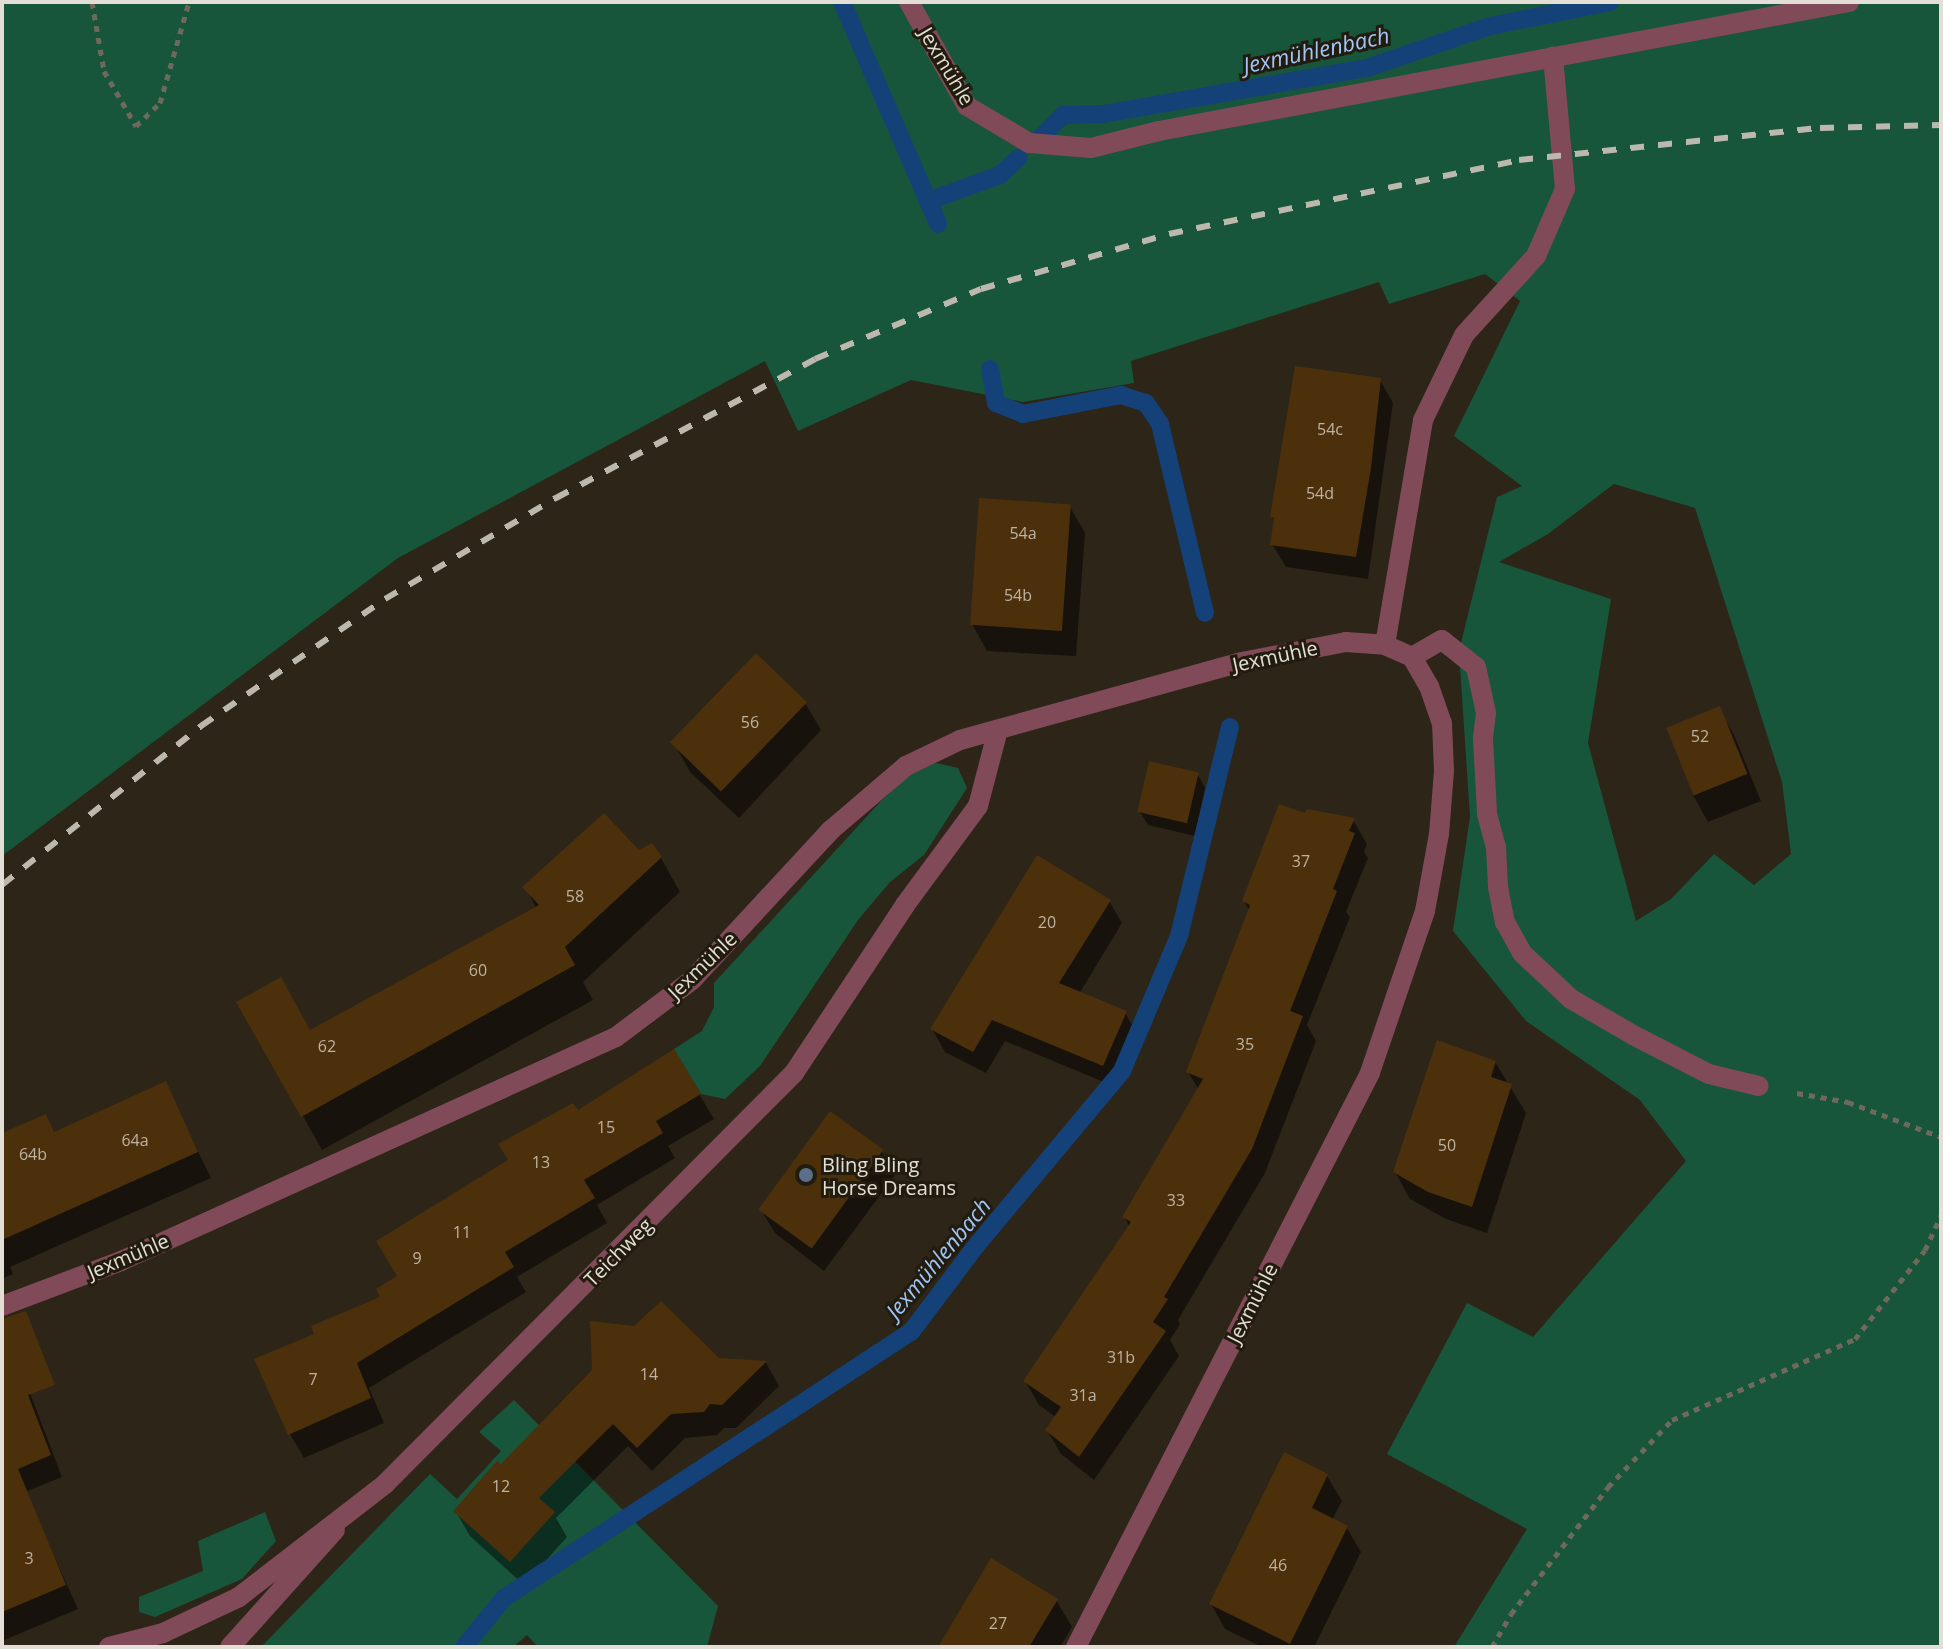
<!DOCTYPE html>
<meta charset="utf-8">
<style>
body{margin:0}
#map{position:relative;width:1943px;height:1649px;overflow:hidden;background:#2c2518;font-family:"Open Sans",sans-serif}
div>[style]{position:absolute}
[style*='--x']{left:calc(var(--x)*1px);top:calc(var(--y)*1px);width:calc(var(--w)*1px);rotate:calc(var(--a)*1deg)}
.green>*{inset:0;background:#18563c}
.shadow>*{inset:0;background:#0007}
.stream>*{height:18px;margin:-9px;padding:0 9px;transform-origin:9px;border-radius:9px;background:#154179}
.building>*{inset:0;background:#4c300b;transform-origin:0 0}
.path>*{height:5px;margin-top:-2.5px;transform-origin:0;background:repeating-linear-gradient(90deg,#6f695d 0 6px,transparent 0 12px)}
.service>*{height:20px;margin:-10px;padding:0 10px;transform-origin:10px;border-radius:10px;background:#814a58}
.minor>*{height:20px;margin:-10px;padding:0 10px;transform-origin:10px;border-radius:10px;background:#814a58}
.rail>*{height:6px;margin-top:-3px;transform-origin:0;background:repeating-linear-gradient(90deg,#bdb8ae 0 14px,transparent 0 28px)}
.dots>*{width:22px;height:22px;translate:-50% -50%;box-sizing:border-box;border:4px solid #221c0f;border-radius:50%}
span{translate:-50% -50%;white-space:nowrap;text-align:center;line-height:1.15;-webkit-text-stroke:6px #221c0f;paint-order:stroke}
.number-label{font-size:16px;color:#bdb3a3}
.number-label span{-webkit-text-stroke-width:0}
.street-label{font-size:20px;color:#e3dfd6}
.poi-label{font-size:20px;color:#e3dfd6}
.left{translate:0 -50%;text-align:left}
.water-label{font-size:22px;color:#a0c5f8;font-style:italic}
.frame{position:absolute;inset:0;border:4px solid #e3dfd6;pointer-events:none}
</style>
<div id="map">
<div class="green">
<i style="clip-path:polygon(evenodd,2px 2px,1941px 2px,1941px 1647px,1454px 1647px,1527px 1529px,1387px 1454px,1467px 1303px,1533px 1337px,1686px 1161px,1640px 1100px,1526px 1021px,1453px 931px,1470px 817px,1459px 651px,1497px 497px,1522px 486px,1454px 436px,1520px 301px,1485px 274px,1389px 304px,1379px 282px,1131px 361px,1134px 383px,1023px 402px,911px 380px,798px 431px,765px 361px,398px 558px,2px 856px,2px 2px,1614px 484px,1695px 508px,1782px 782px,1791px 854px,1754px 885px,1714px 854px,1671px 899px,1636px 921px,1588px 743px,1611px 599px,1499px 562px,1548px 534px,1614px 484px)"></i>
<i style="clip-path:polygon(936px 763px,958px 768px,967px 788px,924px 855px,890px 882px,858px 920px,760px 1066px,725px 1099px,701px 1094px,674px 1049px,702px 1031px,714px 1007px,714px 983px,881px 801px,910px 774px)"></i>
<i style="clip-path:polygon(514px 1400px,718px 1606px,707px 1647px,538px 1647px,527px 1635px,513px 1647px,261px 1647px,430px 1474px,457px 1499px,501px 1451px,479px 1432px)"></i>
<i style="clip-path:polygon(265px 1512px,276px 1541px,242px 1579px,155px 1617px,139px 1612px,139px 1597px,203px 1571px,198px 1541px)"></i>
</div>
<div class="shadow">
<i style="clip-path:polygon(1380px 380px,1393px 403px,1368px 579px,1286px 567px,1272px 544px,1276px 523px,1272px 517px)"></i>
<i style="clip-path:polygon(1070px 507px,1085px 533px,1076px 656px,987px 651px,972px 624px)"></i>
<i style="clip-path:polygon(805px 703px,821px 730px,739px 818px,690px 772px,675px 745px)"></i>
<i style="clip-path:polygon(1719px 709px,1734px 735px,1761px 801px,1708px 822px,1693px 795px)"></i>
<i style="clip-path:polygon(1198px 775px,1205px 788px,1195px 836px,1148px 825px,1140px 812px)"></i>
<i style="clip-path:polygon(1306px 816px,1353px 820px,1367px 844px,1364px 852px,1368px 858px,1346px 912px,1350px 917px,1307px 1025px,1316px 1041px,1265px 1173px,1178px 1320px,1180px 1324px,1170px 1340px,1179px 1356px,1094px 1480px,1061px 1454px,1047px 1430px,1056px 1417px,1039px 1405px,1025px 1381px,1130px 1227px,1124px 1217px,1199px 1090px,1188px 1072px,1250px 912px,1244px 901px)"></i>
<i style="clip-path:polygon(639px 853px,661px 858px,680px 892px,583px 982px,593px 1000px,322px 1150px,239px 1002px,310px 1032px,537px 909px,525px 887px)"></i>
<i style="clip-path:polygon(1109px 901px,1122px 923px,1079px 994px,1125px 1013px,1138px 1035px,1116px 1087px,1005px 1041px,986px 1073px,945px 1052px,932px 1029px)"></i>
<i style="clip-path:polygon(674px 1052px,714px 1119px,668px 1146px,675px 1158px,597px 1205px,607px 1223px,517px 1277px,526px 1292px,369px 1388px,384px 1423px,304px 1458px,290px 1434px,316px 1335px,383px 1298px,510px 1161px,577px 1112px)"></i>
<i style="clip-path:polygon(1495px 1062px,1526px 1113px,1487px 1233px,1446px 1219px,1410px 1199px,1395px 1172px)"></i>
<i style="clip-path:polygon(165px 1084px,211px 1178px,10px 1267px,13px 1274px,2px 1279px,2px 1136px,55px 1134px)"></i>
<i style="clip-path:polygon(831px 1114px,882px 1152px,895px 1175px,824px 1271px,775px 1233px,761px 1210px)"></i>
<i style="clip-path:polygon(718px 1360px,766px 1363px,779px 1386px,736px 1428px,724px 1428px,717px 1435px,685px 1438px,652px 1471px,628px 1446px,556px 1518px,567px 1537px,524px 1585px,470px 1536px,456px 1512px,501px 1467px)"></i>
<i style="clip-path:polygon(2px 1364px,25px 1380px,62px 1477px,2px 1501px)"></i>
<i style="clip-path:polygon(1327px 1476px,1342px 1501px,1332px 1520px,1346px 1527px,1361px 1552px,1314px 1647px,1262px 1647px,1225px 1629px,1211px 1604px)"></i>
<i style="clip-path:polygon(37px 1519px,78px 1609px,2px 1641px,2px 1533px)"></i>
<i style="clip-path:polygon(1056px 1600px,1072px 1627px,1060px 1647px,941px 1647px)"></i>
</div>
<div class="stream">
<i style="--x:842;--y:2;--w:217;--a:66.6"></i>
<i style="--x:1037;--y:141;--w:37;--a:-45"></i>
<i style="--x:1063;--y:115;--w:40;--a:-1.4"></i>
<i style="--x:1103;--y:114;--w:268;--a:-9.9"></i>
<i style="--x:1367;--y:68;--w:130;--a:-18.9"></i>
<i style="--x:1490;--y:26;--w:122;--a:-11.3"></i>
<i style="--x:938;--y:224;--w:25;--a:-113"></i>
<i style="--x:928;--y:201;--w:77;--a:-19.9"></i>
<i style="--x:1000;--y:175;--w:25;--a:-43"></i>
<i style="--x:990;--y:369;--w:35;--a:80"></i>
<i style="--x:996;--y:403;--w:29;--a:22"></i>
<i style="--x:1023;--y:414;--w:100;--a:-11"></i>
<i style="--x:1121;--y:395;--w:26;--a:18"></i>
<i style="--x:1146;--y:403;--w:25;--a:56"></i>
<i style="--x:1160;--y:424;--w:194;--a:76.6"></i>
<i style="--x:464;--y:1647;--w:63;--a:-50.8"></i>
<i style="--x:504;--y:1598;--w:486;--a:-33.2"></i>
<i style="--x:911;--y:1332;--w:106;--a:-53"></i>
<i style="--x:975;--y:1247;--w:229;--a:-50.1"></i>
<i style="--x:1122;--y:1071;--w:147;--a:-67.1"></i>
<i style="--x:1179;--y:936;--w:215;--a:-76.3"></i>
</div>
<div class="building">
<i style="clip-path:polygon(1295px 366px,1381px 378px,1371px 468px,1356px 557px,1270px 545px,1274px 518px,1270px 517px)"></i>
<i style="left:979px;top:498px;width:92px;height:127px;rotate:4deg"></i>
<i style="left:756px;top:653px;width:71px;height:124px;rotate:44deg"></i>
<i style="left:1720px;top:706px;width:73px;height:58px;rotate:68deg"></i>
<i style="left:1149px;top:761px;width:51px;height:52px;rotate:13deg"></i>
<i style="clip-path:polygon(1279px 804px,1305px 813px,1307px 809px,1355px 818px,1349px 831px,1355px 833px,1333px 889px,1337px 891px,1290px 1011px,1303px 1016px,1252px 1149px,1164px 1297px,1168px 1299px,1153px 1322px,1166px 1331px,1079px 1457px,1045px 1430px,1061px 1407px,1023px 1381px,1131px 1222px,1122px 1217px,1203px 1079px,1186px 1072px,1250px 905px,1242px 901px)"></i>
<i style="clip-path:polygon(604px 813px,639px 850px,652px 843px,662px 857px,565px 947px,575px 965px,301px 1117px,236px 1002px,281px 977px,310px 1030px,539px 905px,522px 887px)"></i>
<i style="clip-path:polygon(1037px 855px,1111px 900px,1059px 983px,1127px 1011px,1103px 1066px,992px 1020px,973px 1052px,930px 1029px)"></i>
<i style="clip-path:polygon(1437px 1040px,1496px 1061px,1491px 1077px,1512px 1084px,1472px 1207px,1428px 1192px,1393px 1172px)"></i>
<i style="clip-path:polygon(674px 1049px,701px 1094px,656px 1121px,663px 1133px,584px 1180px,595px 1198px,505px 1252px,514px 1267px,357px 1363px,371px 1398px,288px 1435px,254px 1359px,314px 1334px,311px 1326px,380px 1297px,376px 1289px,397px 1276px,376px 1241px,508px 1160px,498px 1144px,573px 1103px,578px 1110px)"></i>
<i style="clip-path:polygon(166px 1081px,198px 1152px,2px 1240px,2px 1133px,46px 1114px,54px 1132px)"></i>
<i style="left:830px;top:1111px;width:66px;height:122px;rotate:36deg"></i>
<i style="clip-path:polygon(661px 1301px,719px 1358px,767px 1361px,722px 1405px,710px 1404px,704px 1412px,671px 1414px,637px 1448px,613px 1424px,539px 1498px,555px 1512px,510px 1562px,453px 1511px,497px 1461px,501px 1464px,592px 1370px,590px 1321px,634px 1326px)"></i>
<i style="clip-path:polygon(26px 1311px,55px 1385px,28px 1395px,51px 1455px,18px 1469px,66px 1585px,2px 1612px,2px 1319px)"></i>
<i style="clip-path:polygon(1284px 1452px,1328px 1474px,1312px 1508px,1348px 1526px,1290px 1644px,1209px 1604px)"></i>
<i style="clip-path:polygon(991px 1558px,1058px 1599px,1029px 1647px,938px 1647px)"></i>
</div>
<div class="path">
<i style="--x:92;--y:2;--w:70;--a:80.1"></i>
<i style="--x:104;--y:71;--w:64;--a:59.8"></i>
<i style="--x:136;--y:126;--w:33;--a:-44"></i>
<i style="--x:160;--y:103;--w:105;--a:-74"></i>
<i style="--x:1797;--y:1093;--w:52;--a:10"></i>
<i style="--x:1848;--y:1102;--w:99;--a:20.6"></i>
<i style="--x:1492;--y:1647;--w:38;--a:-60"></i>
<i style="--x:1511;--y:1614;--w:160;--a:-52.6"></i>
<i style="--x:1608;--y:1487;--w:93;--a:-46.3"></i>
<i style="--x:1672;--y:1420;--w:200;--a:-23.9"></i>
<i style="--x:1855;--y:1339;--w:113;--a:-51.8"></i>
<i style="--x:1925;--y:1250;--w:38;--a:-65"></i>
</div>
<div class="service">
<i style="--x:1412;--y:657;--w:34;--a:-30"></i>
<i style="--x:1442;--y:640;--w:43;--a:38.5"></i>
<i style="--x:1476;--y:667;--w:47;--a:77.7"></i>
<i style="--x:1486;--y:713;--w:26;--a:97"></i>
<i style="--x:1483;--y:739;--w:75;--a:86.9"></i>
<i style="--x:1487;--y:814;--w:34;--a:75"></i>
<i style="--x:1496;--y:847;--w:40;--a:87.1"></i>
<i style="--x:1498;--y:887;--w:36;--a:79"></i>
<i style="--x:1505;--y:922;--w:35;--a:61"></i>
<i style="--x:1522;--y:953;--w:67;--a:43.2"></i>
<i style="--x:1571;--y:999;--w:72;--a:30.1"></i>
<i style="--x:1633;--y:1035;--w:85;--a:27.2"></i>
<i style="--x:1709;--y:1074;--w:51;--a:13.5"></i>
<i style="--x:230;--y:1647;--w:157;--a:-48.1"></i>
</div>
<div class="minor">
<i style="--x:909;--y:2;--w:119;--a:60.9"></i>
<i style="--x:967;--y:106;--w:72;--a:30.8"></i>
<i style="--x:1029;--y:143;--w:62;--a:4.6"></i>
<i style="--x:1091;--y:148;--w:70;--a:-14"></i>
<i style="--x:1159;--y:131;--w:702;--a:-10.59"></i>
<i style="--x:1385;--y:645;--w:228;--a:-80.4"></i>
<i style="--x:1423;--y:420;--w:94;--a:-64.2"></i>
<i style="--x:1464;--y:335;--w:107;--a:-47.7"></i>
<i style="--x:1536;--y:256;--w:73;--a:-66.6"></i>
<i style="--x:1565;--y:189;--w:133;--a:-95.2"></i>
<i style="--x:2;--y:1306;--w:127;--a:-20.7"></i>
<i style="--x:121;--y:1261;--w:543;--a:-24.35"></i>
<i style="--x:616;--y:1037;--w:95;--a:-36.9"></i>
<i style="--x:692;--y:980;--w:205;--a:-47.2"></i>
<i style="--x:831;--y:830;--w:99;--a:-40.5"></i>
<i style="--x:906;--y:766;--w:60;--a:-25.7"></i>
<i style="--x:960;--y:740;--w:288;--a:-15.5"></i>
<i style="--x:1237;--y:663;--w:111;--a:-10.9"></i>
<i style="--x:1346;--y:642;--w:39;--a:4"></i>
<i style="--x:1385;--y:645;--w:30;--a:24"></i>
<i style="--x:1412;--y:657;--w:34;--a:60"></i>
<i style="--x:1429;--y:686;--w:39;--a:71"></i>
<i style="--x:1442;--y:723;--w:48;--a:87.6"></i>
<i style="--x:1444;--y:771;--w:63;--a:94.5"></i>
<i style="--x:1439;--y:834;--w:78;--a:100.3"></i>
<i style="--x:1425;--y:911;--w:171;--a:108.8"></i>
<i style="--x:1370;--y:1073;--w:645;--a:117.12"></i>
<i style="--x:109;--y:1647;--w:56;--a:-14.5"></i>
<i style="--x:163;--y:1633;--w:84;--a:-25.3"></i>
<i style="--x:239;--y:1597;--w:185;--a:-37.7"></i>
<i style="--x:385;--y:1484;--w:580;--a:-45.14"></i>
<i style="--x:794;--y:1073;--w:201;--a:-56.5"></i>
<i style="--x:905;--y:905;--w:123;--a:-53.6"></i>
<i style="--x:978;--y:806;--w:79;--a:-75.3"></i>
</div>
<div class="rail">
<i style="--x:2;--y:885;--w:255;--a:-38.6"></i>
<i style="--x:201;--y:726;--w:224;--a:-34.6"></i>
<i style="--x:385;--y:599;--w:199;--a:-30.6"></i>
<i style="--x:556;--y:498;--w:294;--a:-28.2"></i>
<i style="--x:815;--y:359;--w:180;--a:-22.9"></i>
<i style="--x:981;--y:289;--w:196;--a:-16.3"></i>
<i style="--x:1169;--y:234;--w:358;--a:-11.9"></i>
<i style="--x:1519;--y:160;--w:303;--a:-6.1"></i>
<i style="--x:1820;--y:128;--w:121;--a:-1.4"></i>
</div>
<div class="dots">
<i style="left:806px;top:1175px;background:#5c6f8a"></i>
</div>
<div class="number-label">
<span style="left:1330px;top:429px">54c</span>
<span style="left:1320px;top:493px">54d</span>
<span style="left:1023px;top:533px">54a</span>
<span style="left:1018px;top:595px">54b</span>
<span style="left:750px;top:722px">56</span>
<span style="left:1700px;top:736px">52</span>
<span style="left:1301px;top:861px">37</span>
<span style="left:575px;top:896px">58</span>
<span style="left:1047px;top:922px">20</span>
<span style="left:478px;top:970px">60</span>
<span style="left:1245px;top:1044px">35</span>
<span style="left:327px;top:1046px">62</span>
<span style="left:606px;top:1127px">15</span>
<span style="left:135px;top:1140px">64a</span>
<span style="left:1447px;top:1145px">50</span>
<span style="left:33px;top:1154px">64b</span>
<span style="left:541px;top:1162px">13</span>
<span style="left:1176px;top:1200px">33</span>
<span style="left:462px;top:1232px">11</span>
<span style="left:417px;top:1258px">9</span>
<span style="left:1121px;top:1357px">31b</span>
<span style="left:649px;top:1374px">14</span>
<span style="left:313px;top:1379px">7</span>
<span style="left:1083px;top:1395px">31a</span>
<span style="left:501px;top:1486px">12</span>
<span style="left:29px;top:1558px">3</span>
<span style="left:1278px;top:1565px">46</span>
<span style="left:998px;top:1623px">27</span>
</div>
<div class="street-label">
<span style="left:947px;top:66px;rotate:59deg">Jexmühle</span>
<span style="left:1275px;top:656px;rotate:-12deg">Jexmühle</span>
<span style="left:702px;top:965px;rotate:-44deg">Jexmühle</span>
<span style="left:618px;top:1252px;rotate:-45deg">Teichweg</span>
<span style="left:128px;top:1256px;rotate:-23deg">Jexmühle</span>
<span style="left:1252px;top:1303px;rotate:-63deg">Jexmühle</span>
</div>
<div class="poi-label">
<span class="left" style="left:822px;top:1176px">Bling Bling<br>Horse Dreams</span>
</div>
<div class="water-label">
<span style="left:1316px;top:50px;rotate:-12deg">Jexmühlenbach</span>
<span style="left:938px;top:1258px;rotate:-50deg">Jexmühlenbach</span>
</div>
<div class="frame"></div>
</div>
